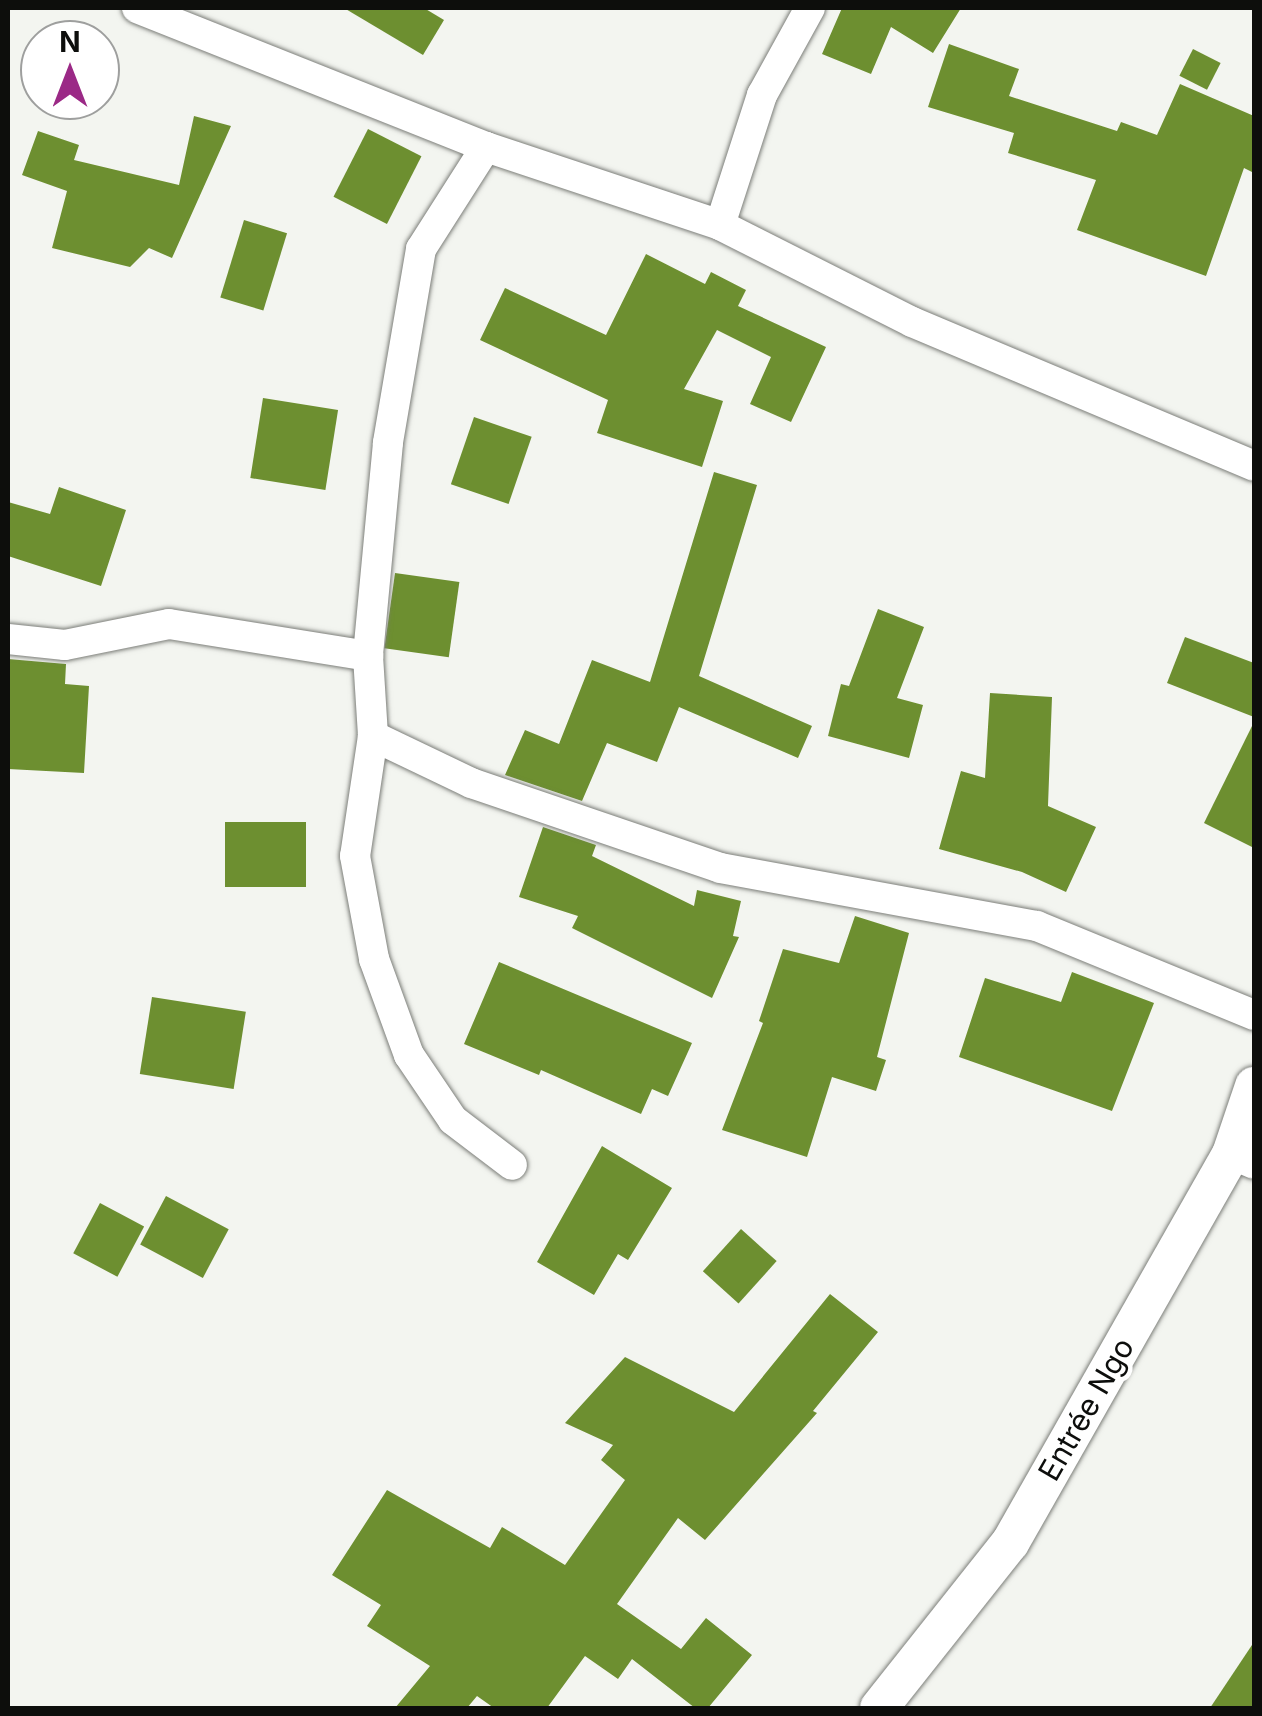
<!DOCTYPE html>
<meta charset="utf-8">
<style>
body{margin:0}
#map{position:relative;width:1262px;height:1716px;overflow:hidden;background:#f3f5f0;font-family:Inter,sans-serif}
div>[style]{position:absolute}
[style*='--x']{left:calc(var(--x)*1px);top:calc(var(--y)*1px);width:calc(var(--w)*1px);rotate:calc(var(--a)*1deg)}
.building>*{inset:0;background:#6d8f30;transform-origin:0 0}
.roads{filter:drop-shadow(0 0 2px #7c7e79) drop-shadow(0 0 2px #7c7e79)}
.minor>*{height:30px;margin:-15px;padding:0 15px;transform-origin:15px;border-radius:15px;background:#fff}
.tertiary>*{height:38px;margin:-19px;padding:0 19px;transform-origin:19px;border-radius:19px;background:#fff}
span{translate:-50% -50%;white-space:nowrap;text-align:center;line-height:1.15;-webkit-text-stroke:9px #fff;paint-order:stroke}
.street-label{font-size:30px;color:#0d0e0c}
.frame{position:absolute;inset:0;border:10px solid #0d0e0c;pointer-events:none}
.north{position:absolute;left:20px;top:20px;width:100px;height:100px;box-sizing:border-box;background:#fff;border:2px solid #9e9f9e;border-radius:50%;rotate:0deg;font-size:28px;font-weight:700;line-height:40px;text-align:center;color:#0d0e0c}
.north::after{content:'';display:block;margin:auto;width:35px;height:45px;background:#9b2986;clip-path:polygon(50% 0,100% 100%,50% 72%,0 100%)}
</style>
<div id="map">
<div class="building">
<i style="clip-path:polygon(344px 8px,424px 8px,444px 20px,423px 55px)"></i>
<i style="clip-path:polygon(842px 8px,961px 8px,933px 53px,891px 27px,871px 74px,822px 54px)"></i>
<i style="clip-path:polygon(949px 44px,1019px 69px,1009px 96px,1117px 131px,1121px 122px,1157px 135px,1180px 84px,1254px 116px,1254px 173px,1244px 168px,1206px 276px,1077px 230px,1096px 180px,1008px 153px,1014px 133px,928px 107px)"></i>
<i style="left:1193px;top:49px;width:31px;height:30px;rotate:27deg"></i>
<i style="clip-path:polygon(194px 116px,231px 126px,172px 258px,149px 248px,130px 267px,52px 248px,67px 191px,22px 175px,38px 131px,79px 145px,74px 160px,179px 185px)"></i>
<i style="left:368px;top:129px;width:60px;height:76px;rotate:27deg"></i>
<i style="left:244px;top:220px;width:45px;height:81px;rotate:17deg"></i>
<i style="clip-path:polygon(646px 254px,705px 284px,711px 272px,746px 290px,738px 306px,826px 347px,791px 422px,750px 404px,771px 357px,717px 330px,684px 389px,723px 401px,702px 467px,597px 433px,608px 400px,480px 340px,505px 288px,606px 335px)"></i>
<i style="left:263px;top:398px;width:76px;height:81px;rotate:9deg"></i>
<i style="left:474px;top:417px;width:61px;height:71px;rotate:19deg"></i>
<i style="clip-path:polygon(714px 472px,757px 485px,699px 676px,812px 726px,798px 758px,679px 707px,657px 762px,607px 743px,582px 801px,505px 775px,525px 730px,559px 744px,592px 660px,650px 682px)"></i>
<i style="clip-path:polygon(59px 487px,126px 510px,101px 586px,8px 556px,8px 502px,50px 514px)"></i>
<i style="left:395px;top:573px;width:65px;height:76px;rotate:8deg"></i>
<i style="clip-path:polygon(878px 609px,924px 627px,897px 698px,923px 705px,909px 758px,828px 736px,841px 684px,849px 686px)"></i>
<i style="clip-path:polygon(1185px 637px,1254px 663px,1254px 717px,1167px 683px)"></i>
<i style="clip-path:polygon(8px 659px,66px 664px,65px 684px,89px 686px,84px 773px,8px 769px)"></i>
<i style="clip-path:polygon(990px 693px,1052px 697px,1048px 806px,1096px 827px,1066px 892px,1022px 872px,939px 849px,961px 771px,985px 778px)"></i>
<i style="clip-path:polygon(1254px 722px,1254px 848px,1204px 823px)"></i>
<i style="left:225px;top:822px;width:81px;height:65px"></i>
<i style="clip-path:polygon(543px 827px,596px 845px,592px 856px,694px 906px,697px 890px,741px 901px,733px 936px,739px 937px,712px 998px,572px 928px,578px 916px,519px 897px)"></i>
<i style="clip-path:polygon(855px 916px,909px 933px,877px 1057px,886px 1060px,876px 1091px,832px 1077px,807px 1157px,722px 1130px,763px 1023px,759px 1021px,783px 949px,839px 963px)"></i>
<i style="clip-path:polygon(499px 962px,692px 1043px,668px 1096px,652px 1089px,641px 1114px,541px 1070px,539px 1075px,464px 1044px)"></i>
<i style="clip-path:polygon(1072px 972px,1154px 1003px,1112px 1111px,959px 1057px,985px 978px,1061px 1002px)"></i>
<i style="left:152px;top:997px;width:95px;height:78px;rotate:9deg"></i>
<i style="clip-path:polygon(602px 1146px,672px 1188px,628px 1260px,618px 1254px,594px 1295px,537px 1262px)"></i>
<i style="left:166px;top:1196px;width:71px;height:55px;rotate:28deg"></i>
<i style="left:100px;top:1203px;width:50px;height:57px;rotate:28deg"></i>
<i style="left:741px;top:1229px;width:48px;height:57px;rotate:42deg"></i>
<i style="clip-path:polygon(830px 1294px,878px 1332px,813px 1411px,817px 1413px,705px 1540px,678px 1518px,617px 1604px,681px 1649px,706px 1618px,752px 1655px,708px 1708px,695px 1708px,632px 1659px,618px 1679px,585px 1656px,547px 1708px,494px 1708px,477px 1696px,467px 1708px,395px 1708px,430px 1666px,367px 1626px,381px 1605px,332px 1575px,387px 1490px,490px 1548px,502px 1527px,565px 1565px,625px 1480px,601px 1460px,613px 1445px,565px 1423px,625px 1357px,734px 1412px)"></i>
<i style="clip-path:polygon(1254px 1642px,1254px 1708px,1210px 1708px)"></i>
</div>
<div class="roads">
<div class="minor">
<i style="--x:137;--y:8;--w:376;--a:21.7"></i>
<i style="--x:486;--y:147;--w:247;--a:18.4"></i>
<i style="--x:720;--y:225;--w:215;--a:26.8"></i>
<i style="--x:912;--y:322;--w:371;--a:22.8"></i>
<i style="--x:486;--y:147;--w:121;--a:122.5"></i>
<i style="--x:421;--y:249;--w:197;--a:99.7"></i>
<i style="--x:388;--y:443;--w:214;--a:95.4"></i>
<i style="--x:368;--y:656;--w:80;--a:86.4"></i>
<i style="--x:373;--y:736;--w:121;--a:98.5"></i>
<i style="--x:355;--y:856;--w:105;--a:79.5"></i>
<i style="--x:374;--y:959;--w:102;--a:70"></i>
<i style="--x:409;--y:1055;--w:78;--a:55.9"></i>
<i style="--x:453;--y:1120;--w:74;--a:37.3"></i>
<i style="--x:720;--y:225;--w:137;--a:-72.1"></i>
<i style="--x:762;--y:95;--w:99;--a:-61.1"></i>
<i style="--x:8;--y:639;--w:57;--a:6"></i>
<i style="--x:65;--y:645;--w:106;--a:-11.4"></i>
<i style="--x:169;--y:624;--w:202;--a:9.1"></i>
<i style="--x:373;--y:736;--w:109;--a:25.6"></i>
<i style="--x:471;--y:783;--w:263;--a:18.8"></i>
<i style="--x:720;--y:868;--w:322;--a:10.4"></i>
<i style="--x:1037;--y:926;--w:235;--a:22.3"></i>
<i style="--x:1231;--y:1154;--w:25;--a:23"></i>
</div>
<div class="tertiary">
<i style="--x:879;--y:1708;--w:211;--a:-51.6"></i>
<i style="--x:1010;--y:1543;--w:447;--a:-60.4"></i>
<i style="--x:1231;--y:1154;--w:72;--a:-71.3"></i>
</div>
</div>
<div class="street-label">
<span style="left:1086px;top:1409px;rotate:-60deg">Entrée Ngo</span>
</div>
<div class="frame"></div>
<div class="north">N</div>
</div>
